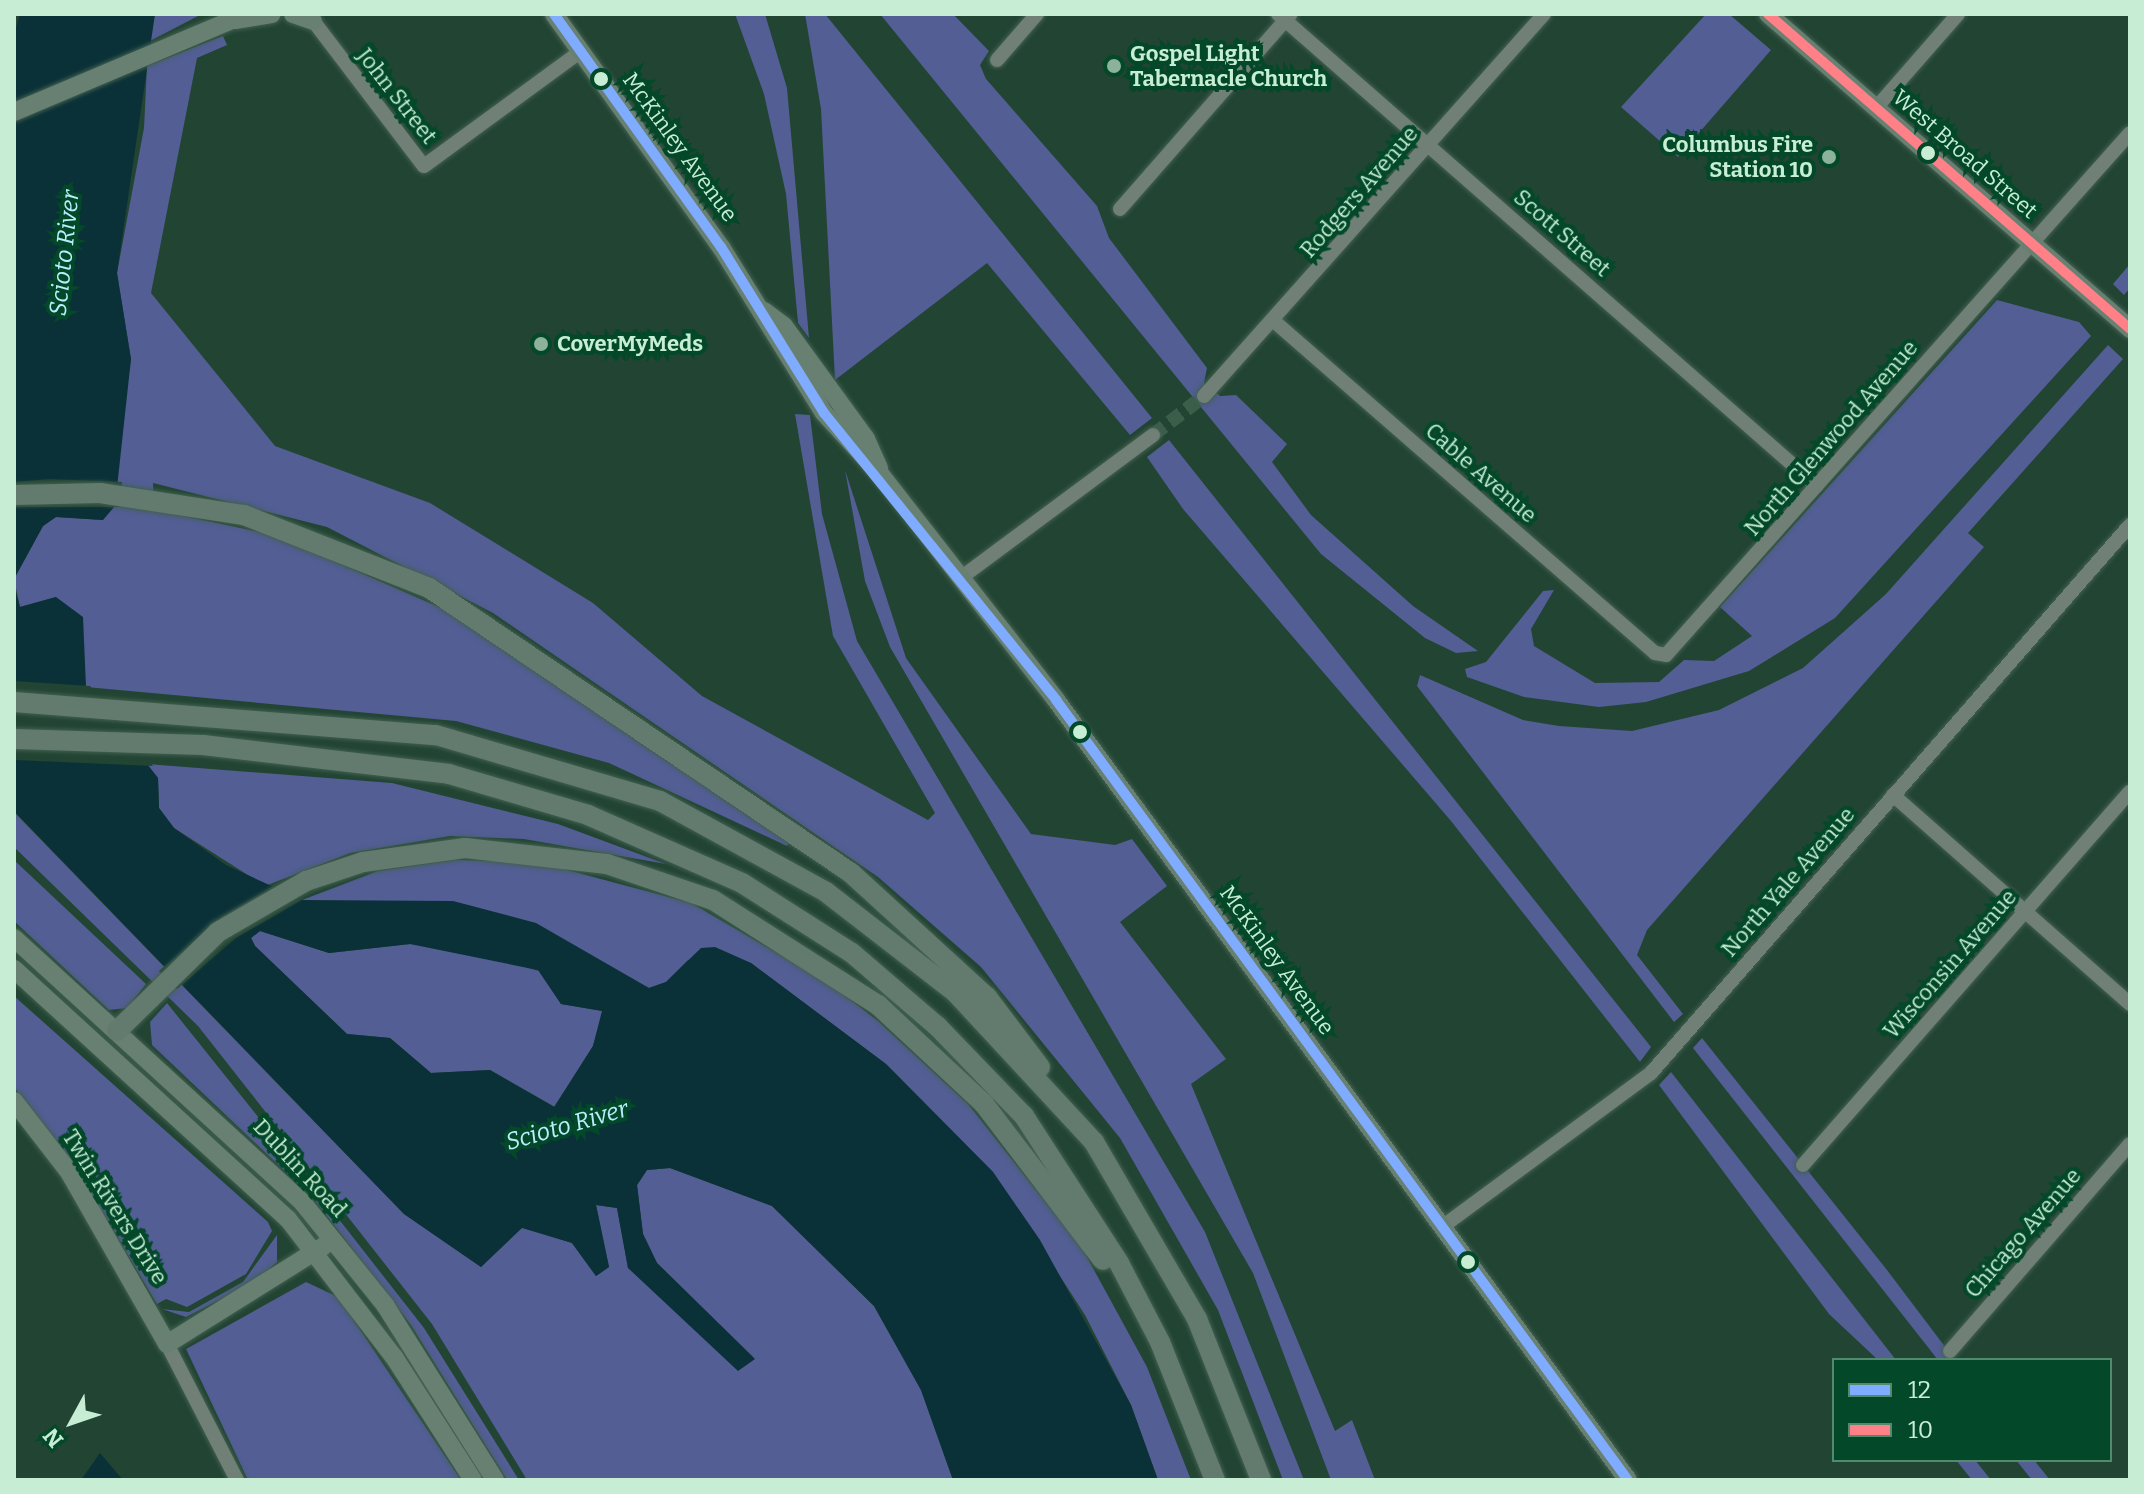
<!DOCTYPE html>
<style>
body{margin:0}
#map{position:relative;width:2144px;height:1494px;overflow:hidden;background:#243;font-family:Bitter,serif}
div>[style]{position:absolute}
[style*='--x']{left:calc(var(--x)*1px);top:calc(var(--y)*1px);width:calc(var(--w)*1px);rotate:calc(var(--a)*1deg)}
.green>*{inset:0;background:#525e94}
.water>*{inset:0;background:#0a3138}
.pier>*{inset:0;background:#243}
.minor-tunnel>*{height:14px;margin-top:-7px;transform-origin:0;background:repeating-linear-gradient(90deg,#3b5e4b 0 14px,transparent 0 21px)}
.roads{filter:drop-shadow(0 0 2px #426050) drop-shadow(0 0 2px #426050)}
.minor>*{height:14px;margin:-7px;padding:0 7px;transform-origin:7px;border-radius:7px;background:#708076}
.major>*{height:18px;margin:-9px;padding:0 9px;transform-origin:9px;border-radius:9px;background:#688072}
.highway>*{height:20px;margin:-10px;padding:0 10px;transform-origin:10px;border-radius:10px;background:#637b6e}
.bus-1>*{height:10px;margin:-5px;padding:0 5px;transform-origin:5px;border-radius:5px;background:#80acff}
.bus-2>*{height:10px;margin:-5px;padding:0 5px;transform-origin:5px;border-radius:5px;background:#ff8087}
.dots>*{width:22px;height:22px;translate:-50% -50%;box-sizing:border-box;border:4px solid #024829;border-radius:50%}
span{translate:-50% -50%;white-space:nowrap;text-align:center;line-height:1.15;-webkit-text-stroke:8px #024829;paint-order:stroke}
.poi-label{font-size:22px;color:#c7eed4;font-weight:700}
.left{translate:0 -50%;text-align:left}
.right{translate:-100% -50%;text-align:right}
.street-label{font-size:22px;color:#c7eed4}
.water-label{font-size:24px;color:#b9edfc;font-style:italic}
.frame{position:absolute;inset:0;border:16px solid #c7eed4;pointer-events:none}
.legend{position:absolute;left:1832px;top:1358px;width:280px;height:104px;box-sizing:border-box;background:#024829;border:2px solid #518a6d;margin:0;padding:10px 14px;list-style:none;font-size:24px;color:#c7eed4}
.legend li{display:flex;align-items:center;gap:16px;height:40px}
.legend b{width:40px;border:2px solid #518a6d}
.north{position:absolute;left:32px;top:1382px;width:80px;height:80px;-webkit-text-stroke:6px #024829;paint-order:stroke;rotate:230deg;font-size:22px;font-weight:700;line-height:32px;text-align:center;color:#c7eed4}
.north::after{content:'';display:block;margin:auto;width:28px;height:36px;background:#c7eed4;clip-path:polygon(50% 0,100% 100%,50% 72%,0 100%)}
</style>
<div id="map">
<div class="green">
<i style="clip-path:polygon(155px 14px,202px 14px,148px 42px)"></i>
<i style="clip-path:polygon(735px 14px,765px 14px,787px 88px,809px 338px,798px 323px,786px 194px,764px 94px)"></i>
<i style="clip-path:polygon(805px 14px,825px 14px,1152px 418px,1130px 435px,987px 263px,835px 380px,821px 109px)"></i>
<i style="clip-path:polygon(880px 14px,953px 14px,989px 51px,980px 65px,986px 79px,1097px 206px,1109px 238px,1207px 368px,1204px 383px,1220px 396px,1236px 395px,1287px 444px,1272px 462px,1311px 515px,1413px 606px,1478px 651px,1456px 653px,1425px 638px,1321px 554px)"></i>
<i style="clip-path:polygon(1706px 14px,1729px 14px,1771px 50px,1678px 157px,1621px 107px)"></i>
<i style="clip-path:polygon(223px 36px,227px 45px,197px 58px,151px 293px,275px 446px,430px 503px,593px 603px,702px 696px,928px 820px,935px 813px,833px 636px,795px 414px,810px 415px,822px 514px,857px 641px,1205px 1232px,1304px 1480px,1283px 1480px,1218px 1310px,1120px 1138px,981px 967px,878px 877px,493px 613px,327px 527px,153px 483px,154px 510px,274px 535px,441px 608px,790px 841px,787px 846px,609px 763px,456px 721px,86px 687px,80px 637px,56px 597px,20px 607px,14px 579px,43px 526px,56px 517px,103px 520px,131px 360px,117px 273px,144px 128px,147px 66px)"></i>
<i style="clip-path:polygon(2130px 264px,2130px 288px,2124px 295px,2113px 284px)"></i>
<i style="clip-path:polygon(1997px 300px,2079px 322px,2091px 336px,1835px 618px,1749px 671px,1646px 702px,1599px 707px,1524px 697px,1467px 677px,1465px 669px,1486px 662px,1543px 591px,1554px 590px,1531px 629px,1534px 646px,1595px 683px,1659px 682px,1684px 660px,1714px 661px,1752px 636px,1720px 607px)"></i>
<i style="clip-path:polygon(2108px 345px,2123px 359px,1968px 533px,1984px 547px,1647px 930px,1637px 955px,1683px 1014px,1674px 1022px,1417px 686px,1420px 675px,1523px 720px,1559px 726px,1632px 731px,1719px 710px,1803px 668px,1886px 594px)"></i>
<i style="clip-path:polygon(1169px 440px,1651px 1047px,1640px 1062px,1451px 821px,1183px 509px,1147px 457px)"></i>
<i style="clip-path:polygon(845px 470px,906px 658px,1031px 834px,1115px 845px,1132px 839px,1167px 886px,1120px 922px,1226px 1059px,1191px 1084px,1335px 1431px,1352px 1420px,1375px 1480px,1331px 1480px,1253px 1273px,890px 647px,865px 581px)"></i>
<i style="clip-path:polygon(147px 764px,392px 783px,558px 824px,666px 864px,524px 839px,450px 836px,350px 853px,265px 886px,174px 828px,159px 808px,158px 778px)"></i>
<i style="clip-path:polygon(14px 812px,404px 1214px,481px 1267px,522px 1227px,572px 1243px,596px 1276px,609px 1267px,596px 1205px,617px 1208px,628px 1268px,754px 1358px,657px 1263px,643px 1234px,637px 1185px,647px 1170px,670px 1168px,772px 1206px,874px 1306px,921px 1390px,953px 1480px,527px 1480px,432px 1324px,198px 1026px,14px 847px)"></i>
<i style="clip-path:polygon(14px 860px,146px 984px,127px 1008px,109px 1010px,14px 921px)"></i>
<i style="clip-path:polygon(454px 860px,537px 862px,691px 903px,830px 984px,879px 1022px,968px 1104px,1082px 1248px,1147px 1367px,1191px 1480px,1158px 1480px,1131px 1405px,1085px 1315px,993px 1172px,886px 1064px,751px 963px,688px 960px,666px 982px,649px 988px,606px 966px,302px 900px,378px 871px)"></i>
<i style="clip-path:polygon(260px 931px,329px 953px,410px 944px,461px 949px,539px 971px,561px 1004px,603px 1011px,593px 1046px,555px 1107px,490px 1070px,431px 1073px,390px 1038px,347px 1034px,255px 946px,251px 938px)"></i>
<i style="clip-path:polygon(14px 996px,268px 1222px,272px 1231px,246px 1274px,187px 1307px,166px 1299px,157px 1304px,83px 1179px,14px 1087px)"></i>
<i style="clip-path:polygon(167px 1003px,283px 1148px,280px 1154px,307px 1192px,152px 1045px,150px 1022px)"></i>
<i style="clip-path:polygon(1702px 1038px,1887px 1270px,1955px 1360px,1938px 1360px,1693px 1048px)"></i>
<i style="clip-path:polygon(1671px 1072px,1896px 1360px,1878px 1360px,1829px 1314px,1659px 1085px)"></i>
<i style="clip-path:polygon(316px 1190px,424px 1328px,519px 1480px,507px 1480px,411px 1325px,316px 1202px)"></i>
<i style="clip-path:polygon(277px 1235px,277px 1262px,256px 1281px,186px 1317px,162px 1309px,189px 1312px,243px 1282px)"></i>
<i style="clip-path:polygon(306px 1282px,338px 1297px,461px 1480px,248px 1480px,186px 1349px)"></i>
<i style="clip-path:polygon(1956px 1460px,1975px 1460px,1991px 1480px,1972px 1480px)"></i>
<i style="clip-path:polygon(2016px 1460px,2034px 1460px,2050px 1480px,2032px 1480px)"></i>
</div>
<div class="water">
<i style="clip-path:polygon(20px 14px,155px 14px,117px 273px,131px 359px,115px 506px,103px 520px,56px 517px,43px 526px,14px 579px,14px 34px)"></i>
<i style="clip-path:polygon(evenodd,14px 586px,20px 607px,56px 597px,83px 617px,86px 687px,158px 778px,159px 808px,174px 828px,226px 865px,302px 900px,453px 901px,536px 923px,649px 988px,666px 982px,701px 948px,715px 947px,751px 963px,886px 1064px,993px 1172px,1040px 1240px,1131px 1405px,1158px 1480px,953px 1480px,921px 1390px,874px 1306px,772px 1206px,670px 1168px,647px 1170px,637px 1185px,643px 1234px,657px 1263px,755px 1359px,738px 1371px,628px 1268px,617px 1208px,596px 1205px,609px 1267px,596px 1276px,572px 1243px,522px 1228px,481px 1267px,404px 1214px,14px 811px,14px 586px,260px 931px,329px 953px,410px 944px,538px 970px,561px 1004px,602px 1011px,593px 1046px,554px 1107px,490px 1070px,431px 1073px,390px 1038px,347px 1034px,255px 946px,251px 938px,260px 931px)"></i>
<i style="clip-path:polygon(100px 1453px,123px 1480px,81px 1480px)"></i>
</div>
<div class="pier">
<i style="clip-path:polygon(14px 482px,49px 479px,122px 482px,119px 507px,14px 507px)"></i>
<i style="clip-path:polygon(14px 681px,90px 686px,153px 766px,14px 760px)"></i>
<i style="clip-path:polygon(275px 885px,309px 896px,236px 938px,177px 989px,159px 971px,223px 916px)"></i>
</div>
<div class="minor-tunnel">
<i style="--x:1153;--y:435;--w:64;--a:-37.4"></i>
</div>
<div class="roads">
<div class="minor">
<i style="--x:308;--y:14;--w:191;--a:52.7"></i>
<i style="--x:424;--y:166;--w:195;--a:-36.2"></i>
<i style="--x:1278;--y:14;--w:716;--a:41.21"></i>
<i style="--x:997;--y:60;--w:61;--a:-49"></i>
<i style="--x:1876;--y:108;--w:125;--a:-48.9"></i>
<i style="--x:1120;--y:209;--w:259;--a:-48.8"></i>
<i style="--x:1275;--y:322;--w:504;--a:41.06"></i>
<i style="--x:1655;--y:653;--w:11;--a:10"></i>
<i style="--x:1666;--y:655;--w:698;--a:-48.37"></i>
<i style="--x:1204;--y:396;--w:511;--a:-48.33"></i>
<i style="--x:962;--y:577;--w:238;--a:-36.6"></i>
<i style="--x:1893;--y:795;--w:316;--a:41.4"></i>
<i style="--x:1803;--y:1165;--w:496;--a:-48.8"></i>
<i style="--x:1442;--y:1227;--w:260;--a:-36.4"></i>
<i style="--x:1651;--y:1073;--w:728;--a:-48.84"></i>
<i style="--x:167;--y:1344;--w:153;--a:62.8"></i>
<i style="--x:1950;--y:1351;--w:274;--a:-49"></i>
</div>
<div class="major">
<i style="--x:293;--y:14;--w:21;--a:19"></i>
<i style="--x:554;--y:14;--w:287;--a:54.4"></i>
<i style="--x:721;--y:247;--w:195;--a:58.2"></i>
<i style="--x:824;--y:413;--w:84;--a:47.4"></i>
<i style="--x:881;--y:475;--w:285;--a:52.1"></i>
<i style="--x:1056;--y:700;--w:967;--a:53.75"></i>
<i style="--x:1768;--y:14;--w:480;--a:41"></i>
<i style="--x:235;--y:20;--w:37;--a:-9"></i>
<i style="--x:14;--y:112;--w:252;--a:-22.9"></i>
<i style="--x:764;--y:311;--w:25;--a:37"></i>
<i style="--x:784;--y:326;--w:140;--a:54"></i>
<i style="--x:866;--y:439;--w:32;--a:66"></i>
<i style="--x:14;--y:938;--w:392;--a:42.5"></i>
<i style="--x:303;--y:1203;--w:131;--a:51.2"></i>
<i style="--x:385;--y:1305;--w:207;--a:57.8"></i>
<i style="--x:14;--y:969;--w:371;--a:42.4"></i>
<i style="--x:288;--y:1219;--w:174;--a:52.5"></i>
<i style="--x:394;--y:1357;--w:146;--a:57.3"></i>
<i style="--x:14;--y:1101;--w:90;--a:52.2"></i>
<i style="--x:69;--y:1172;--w:198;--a:60.3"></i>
<i style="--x:167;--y:1344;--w:185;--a:-32"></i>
</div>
<div class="highway">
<i style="--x:14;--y:495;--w:86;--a:-1.3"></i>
<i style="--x:100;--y:493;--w:146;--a:8.7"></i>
<i style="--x:244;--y:515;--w:199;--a:21.5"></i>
<i style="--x:429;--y:588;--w:509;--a:34.03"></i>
<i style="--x:851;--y:873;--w:184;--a:42.4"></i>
<i style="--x:987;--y:997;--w:88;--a:52.9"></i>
<i style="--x:14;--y:702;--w:423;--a:4.5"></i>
<i style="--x:436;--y:735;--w:234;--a:16.4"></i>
<i style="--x:660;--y:801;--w:189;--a:28.7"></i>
<i style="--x:826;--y:892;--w:165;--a:37.8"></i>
<i style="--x:956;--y:993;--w:203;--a:47.2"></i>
<i style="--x:1094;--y:1142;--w:205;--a:59.8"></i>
<i style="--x:1197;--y:1319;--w:173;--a:68.3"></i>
<i style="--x:14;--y:739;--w:189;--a:1.8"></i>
<i style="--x:203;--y:745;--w:248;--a:6.7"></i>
<i style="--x:449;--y:774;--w:145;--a:16.4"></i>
<i style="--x:588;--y:815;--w:168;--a:23.8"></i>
<i style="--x:742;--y:883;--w:130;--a:32.5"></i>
<i style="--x:852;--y:953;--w:112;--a:40.7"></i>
<i style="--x:937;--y:1026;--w:125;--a:46"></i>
<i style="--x:1024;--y:1116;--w:175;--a:57.1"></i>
<i style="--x:1119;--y:1263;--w:89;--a:62.6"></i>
<i style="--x:1160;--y:1342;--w:149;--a:68.3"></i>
<i style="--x:117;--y:1031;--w:141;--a:-44.4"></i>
<i style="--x:218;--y:932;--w:102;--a:-30.1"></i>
<i style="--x:306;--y:881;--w:60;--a:-18.4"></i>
<i style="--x:363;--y:862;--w:103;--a:-7.8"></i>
<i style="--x:465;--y:848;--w:143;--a:6.4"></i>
<i style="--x:607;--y:864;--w:112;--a:18.8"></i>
<i style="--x:713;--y:900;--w:196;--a:32.5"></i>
<i style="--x:878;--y:1005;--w:145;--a:43"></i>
<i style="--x:984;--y:1104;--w:196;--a:52.7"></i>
</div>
</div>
<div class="bus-1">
<i style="--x:554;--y:14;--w:287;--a:54.4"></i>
<i style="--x:721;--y:247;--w:195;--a:58.2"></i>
<i style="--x:824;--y:413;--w:369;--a:51"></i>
<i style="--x:1056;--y:700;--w:967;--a:53.75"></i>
</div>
<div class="bus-2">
<i style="--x:1768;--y:14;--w:480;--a:41"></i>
</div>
<div class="dots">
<i style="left:1114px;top:66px;background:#8db29c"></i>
<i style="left:601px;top:79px;background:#c7eed4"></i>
<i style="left:1928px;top:153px;background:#c7eed4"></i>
<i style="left:1829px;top:157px;background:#8db29c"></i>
<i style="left:541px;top:344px;background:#8db29c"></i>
<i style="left:1080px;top:732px;background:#c7eed4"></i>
<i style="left:1468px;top:1262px;background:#c7eed4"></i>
</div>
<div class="poi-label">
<span class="left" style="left:1130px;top:66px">Gospel Light<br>Tabernacle Church</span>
<span class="right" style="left:1813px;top:157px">Columbus Fire<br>Station 10</span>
<span class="left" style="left:557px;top:344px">CoverMyMeds</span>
</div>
<div class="street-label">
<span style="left:397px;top:96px;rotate:52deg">John Street</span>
<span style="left:680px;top:147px;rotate:54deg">McKinley Avenue</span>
<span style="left:1965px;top:154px;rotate:41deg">West Broad Street</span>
<span style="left:1359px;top:192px;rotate:-49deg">Rodgers Avenue</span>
<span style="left:1562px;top:233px;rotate:41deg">Scott Street</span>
<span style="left:1831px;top:438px;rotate:-49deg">North Glenwood Avenue</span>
<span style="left:1481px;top:473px;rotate:41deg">Cable Avenue</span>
<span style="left:1788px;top:882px;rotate:-49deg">North Yale Avenue</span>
<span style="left:1277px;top:960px;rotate:54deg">McKinley Avenue</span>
<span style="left:1950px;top:964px;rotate:-49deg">Wisconsin Avenue</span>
<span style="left:300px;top:1168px;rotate:47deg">Dublin Road</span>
<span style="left:115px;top:1207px;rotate:58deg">Twin Rivers Drive</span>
<span style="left:2023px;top:1233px;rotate:-49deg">Chicago Avenue</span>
</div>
<div class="water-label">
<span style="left:65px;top:253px;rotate:-84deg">Scioto River</span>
<span style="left:567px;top:1126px;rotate:-16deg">Scioto River</span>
</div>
<div class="frame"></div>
<ul class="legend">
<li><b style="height:10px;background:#80acff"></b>12</li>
<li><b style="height:10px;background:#ff8087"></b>10</li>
</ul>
<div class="north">N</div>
</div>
